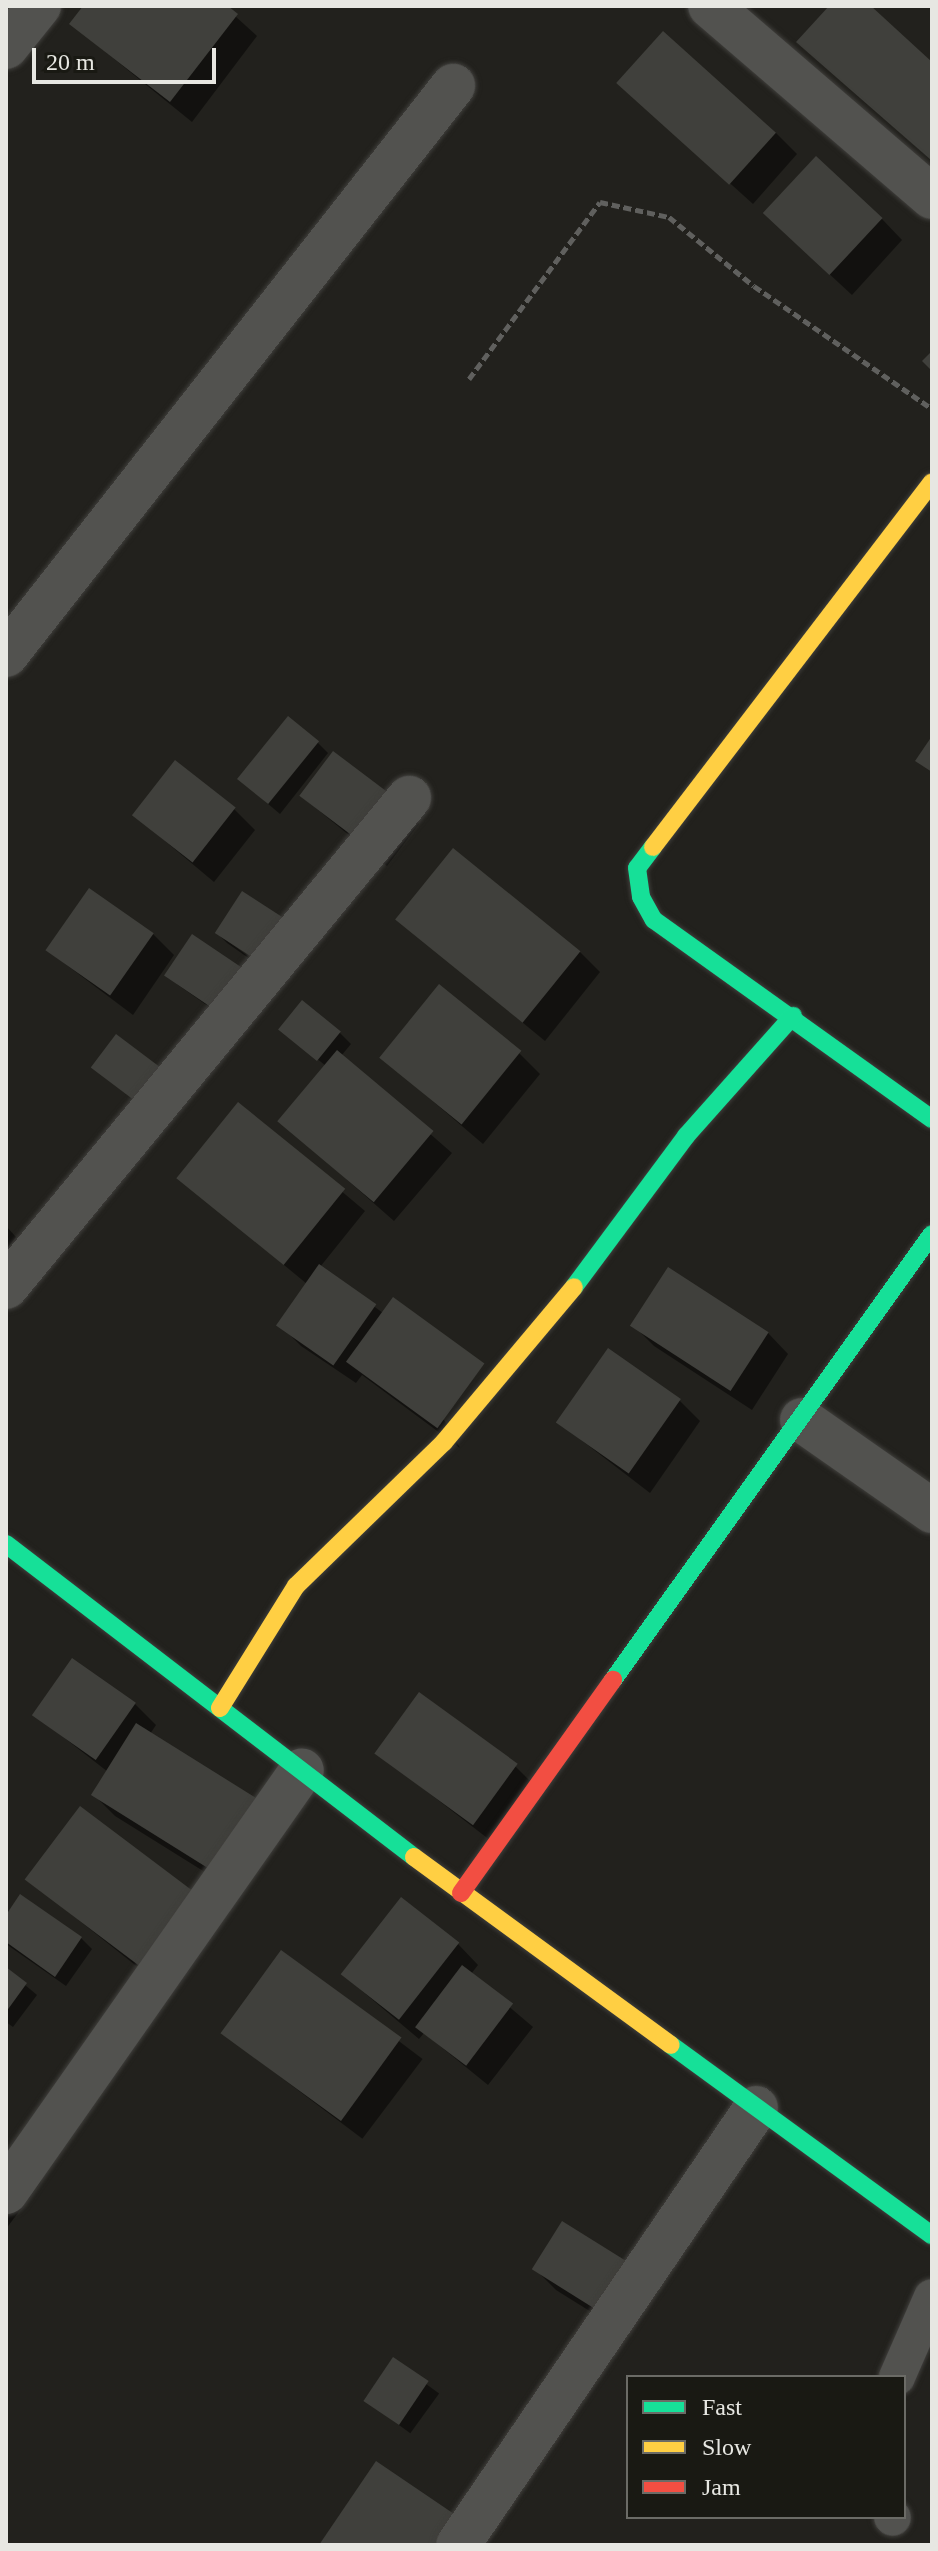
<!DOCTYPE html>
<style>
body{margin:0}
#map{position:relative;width:938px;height:2551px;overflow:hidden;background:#22211d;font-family:"Times New Roman",serif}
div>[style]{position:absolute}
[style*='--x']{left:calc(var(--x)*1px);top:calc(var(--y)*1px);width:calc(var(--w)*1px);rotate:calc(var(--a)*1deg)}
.shadow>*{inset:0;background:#0007;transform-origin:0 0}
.building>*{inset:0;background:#40403c;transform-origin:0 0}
.path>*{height:5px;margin-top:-2.5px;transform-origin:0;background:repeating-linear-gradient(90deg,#60605e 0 8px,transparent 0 12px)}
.roads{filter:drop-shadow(0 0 2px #3f3e3b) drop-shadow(0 0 2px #3f3e3b)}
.lane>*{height:36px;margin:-18px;padding:0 18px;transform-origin:18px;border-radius:18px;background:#52524f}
.street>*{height:44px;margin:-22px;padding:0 22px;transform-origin:22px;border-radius:22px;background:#52524f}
.fast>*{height:18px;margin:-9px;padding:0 9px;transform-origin:9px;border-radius:9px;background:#16e098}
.slow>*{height:18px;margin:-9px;padding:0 9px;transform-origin:9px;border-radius:9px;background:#ffcf43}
.jam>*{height:18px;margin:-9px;padding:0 9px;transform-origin:9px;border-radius:9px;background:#f24e42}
span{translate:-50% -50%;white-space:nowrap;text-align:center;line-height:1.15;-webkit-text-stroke:6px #191913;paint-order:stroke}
.frame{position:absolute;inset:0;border:8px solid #e7e7e2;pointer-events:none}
.legend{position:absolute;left:626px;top:2375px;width:280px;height:144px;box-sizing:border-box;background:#191913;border:2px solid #6b6b66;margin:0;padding:10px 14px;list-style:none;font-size:24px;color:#e7e7e2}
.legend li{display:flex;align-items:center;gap:16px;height:40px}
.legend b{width:40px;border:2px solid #6b6b66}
.scale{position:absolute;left:32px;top:48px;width:184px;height:36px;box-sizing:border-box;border:4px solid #e7e7e2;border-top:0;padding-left:10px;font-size:24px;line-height:28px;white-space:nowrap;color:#e7e7e2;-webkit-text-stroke:6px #191913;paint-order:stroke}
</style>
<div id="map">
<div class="shadow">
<i style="clip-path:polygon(85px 6px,224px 6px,257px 36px,192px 122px,71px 24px)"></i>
<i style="clip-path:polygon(831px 6px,868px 6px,932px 64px,932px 161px,799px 42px)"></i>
<i style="clip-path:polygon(620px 84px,776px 133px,797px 154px,753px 204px)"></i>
<i style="clip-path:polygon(882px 219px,902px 240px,852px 295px,786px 234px)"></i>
<i style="clip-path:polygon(317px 742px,328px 753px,280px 814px,240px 780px)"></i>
<i style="clip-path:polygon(301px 796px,398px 803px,419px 824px,387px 866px)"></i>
<i style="clip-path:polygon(234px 809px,255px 830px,214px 882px,134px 815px)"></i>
<i style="clip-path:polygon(398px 920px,579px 951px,600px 972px,545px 1041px)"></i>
<i style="clip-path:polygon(216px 932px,277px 978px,227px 943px)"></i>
<i style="clip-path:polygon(153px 934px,174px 955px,133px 1015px,48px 951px)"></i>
<i style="clip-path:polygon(167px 974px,238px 1027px,178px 985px)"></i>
<i style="clip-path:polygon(280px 1029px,340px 1033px,351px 1044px,341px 1056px,452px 1153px,394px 1221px,280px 1121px,326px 1066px)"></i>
<i style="clip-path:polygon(519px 1053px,540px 1074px,483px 1144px,381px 1057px)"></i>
<i style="clip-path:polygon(238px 1104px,365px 1211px,320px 1267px,383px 1313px,460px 1448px,362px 1375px,356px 1383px,301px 1346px,280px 1325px,307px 1284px,180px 1179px)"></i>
<i style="clip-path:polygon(6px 1226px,16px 1237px,6px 1250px)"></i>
<i style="clip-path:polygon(633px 1325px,768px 1333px,788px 1354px,752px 1410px,654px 1346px)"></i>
<i style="clip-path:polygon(679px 1400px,700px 1421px,650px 1493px,559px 1423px)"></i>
<i style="clip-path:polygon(135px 1704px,156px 1725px,150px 1734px,240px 1894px,115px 1816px,94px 1795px,108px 1772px,35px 1715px)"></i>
<i style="clip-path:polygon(377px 1753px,515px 1766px,536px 1787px,495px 1844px)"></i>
<i style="clip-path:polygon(81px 1809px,164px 1988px,27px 1879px)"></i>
<i style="clip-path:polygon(6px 1918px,81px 1938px,92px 1949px,66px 1986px,6px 1944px)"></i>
<i style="clip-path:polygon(458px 1944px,478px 1965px,471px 1974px,533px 2027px,488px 2085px,424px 2033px,419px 2039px,342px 1974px)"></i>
<i style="left:282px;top:1953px;width:176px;height:100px;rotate:37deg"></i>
<i style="clip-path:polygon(6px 1969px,37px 1995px,13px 2027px,6px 2022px)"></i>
<i style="clip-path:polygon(6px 2151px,41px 2182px,6px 2229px)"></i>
<i style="clip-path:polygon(627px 2265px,620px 2330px,556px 2290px,535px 2269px)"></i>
<i style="left:393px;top:2360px;width:57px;height:49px;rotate:36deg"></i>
</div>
<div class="building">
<i style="clip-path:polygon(83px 6px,228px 6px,238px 14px,170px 102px,69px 24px)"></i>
<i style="clip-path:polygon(829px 6px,871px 6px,932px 62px,932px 161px,796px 42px)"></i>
<i style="left:663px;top:31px;width:152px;height:70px;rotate:42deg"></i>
<i style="left:816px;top:156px;width:91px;height:78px;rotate:43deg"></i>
<i style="clip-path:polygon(932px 351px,932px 371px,922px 361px)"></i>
<i style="left:288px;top:716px;width:40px;height:81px;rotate:39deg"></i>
<i style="clip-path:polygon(932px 736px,932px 772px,915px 761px)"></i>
<i style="left:333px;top:751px;width:83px;height:56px;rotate:37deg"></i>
<i style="left:175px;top:760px;width:77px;height:70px;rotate:38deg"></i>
<i style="left:453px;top:848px;width:164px;height:92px;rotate:39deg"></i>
<i style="left:89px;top:888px;width:79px;height:76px;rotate:35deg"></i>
<i style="left:242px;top:891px;width:64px;height:50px;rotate:33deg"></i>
<i style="left:192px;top:934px;width:76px;height:50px;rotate:34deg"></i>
<i style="left:439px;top:984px;width:106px;height:95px;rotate:39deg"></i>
<i style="left:302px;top:1000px;width:50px;height:38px;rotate:39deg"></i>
<i style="left:116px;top:1034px;width:69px;height:42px;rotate:37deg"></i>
<i style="left:337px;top:1050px;width:126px;height:93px;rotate:40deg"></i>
<i style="left:238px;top:1102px;width:138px;height:98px;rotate:39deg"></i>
<i style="left:319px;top:1264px;width:70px;height:75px;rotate:35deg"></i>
<i style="left:668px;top:1267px;width:120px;height:70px;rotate:33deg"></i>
<i style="left:393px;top:1297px;width:113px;height:80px;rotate:36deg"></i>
<i style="left:608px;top:1348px;width:89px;height:91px;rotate:35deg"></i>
<i style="left:72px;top:1658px;width:78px;height:70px;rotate:35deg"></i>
<i style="left:419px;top:1692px;width:122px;height:76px;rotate:36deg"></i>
<i style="left:136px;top:1723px;width:150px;height:85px;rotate:32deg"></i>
<i style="left:80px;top:1806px;width:148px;height:92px;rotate:37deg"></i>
<i style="clip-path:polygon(20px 1894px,82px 1937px,55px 1977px,6px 1942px,6px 1915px)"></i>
<i style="left:401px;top:1897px;width:74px;height:98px;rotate:38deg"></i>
<i style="left:281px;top:1950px;width:149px;height:103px;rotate:36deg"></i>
<i style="left:462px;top:1965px;width:64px;height:78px;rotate:37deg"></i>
<i style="clip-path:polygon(6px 1967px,27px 1983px,6px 2012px)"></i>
<i style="left:562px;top:2221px;width:78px;height:57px;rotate:32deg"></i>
<i style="left:393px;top:2357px;width:43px;height:53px;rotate:34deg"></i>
<i style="clip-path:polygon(376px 2461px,460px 2518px,441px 2545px,319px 2545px)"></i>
</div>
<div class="path">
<i style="--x:469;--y:379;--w:220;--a:-53.5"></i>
<i style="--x:600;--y:202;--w:71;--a:12.3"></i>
<i style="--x:669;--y:217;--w:109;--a:39.1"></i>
<i style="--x:754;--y:286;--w:216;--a:34.6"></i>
</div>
<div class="roads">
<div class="lane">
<i style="--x:897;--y:2377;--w:87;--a:-66.4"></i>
<i style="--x:892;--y:2517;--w:1;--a:45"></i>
</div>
<div class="street">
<i style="--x:710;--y:6;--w:293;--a:40.7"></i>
<i style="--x:6;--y:47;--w:53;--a:-51.2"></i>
<i style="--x:6;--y:655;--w:724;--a:-51.85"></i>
<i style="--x:6;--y:1287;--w:634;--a:-50.51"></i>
<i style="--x:802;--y:1420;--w:159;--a:35"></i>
<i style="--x:6;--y:2192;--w:515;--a:-54.95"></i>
<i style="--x:458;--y:2545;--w:529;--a:-55.71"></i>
</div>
<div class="fast">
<i style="--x:653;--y:847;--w:26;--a:127"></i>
<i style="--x:637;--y:868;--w:29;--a:82"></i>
<i style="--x:641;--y:897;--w:26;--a:61"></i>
<i style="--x:654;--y:920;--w:342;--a:35.6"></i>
<i style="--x:574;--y:1287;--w:188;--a:-53.4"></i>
<i style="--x:686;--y:1136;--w:161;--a:-48.3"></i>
<i style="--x:6;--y:1544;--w:514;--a:37.49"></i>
<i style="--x:613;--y:1680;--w:548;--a:-54.43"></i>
<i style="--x:671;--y:2045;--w:323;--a:36.1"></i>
</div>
<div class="slow">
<i style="--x:653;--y:847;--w:459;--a:-52.6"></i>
<i style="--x:220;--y:1708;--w:144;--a:-58.1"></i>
<i style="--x:296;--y:1586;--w:206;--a:-44.2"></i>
<i style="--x:444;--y:1442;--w:202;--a:-50"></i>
<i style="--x:414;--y:1857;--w:318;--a:36.2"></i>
</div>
<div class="jam">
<i style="--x:461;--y:1893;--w:262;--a:-54.5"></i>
</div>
</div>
<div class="frame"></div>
<ul class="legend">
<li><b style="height:10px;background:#16e098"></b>Fast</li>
<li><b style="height:10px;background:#ffcf43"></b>Slow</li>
<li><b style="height:10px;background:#f24e42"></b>Jam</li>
</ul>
<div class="scale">20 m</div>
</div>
